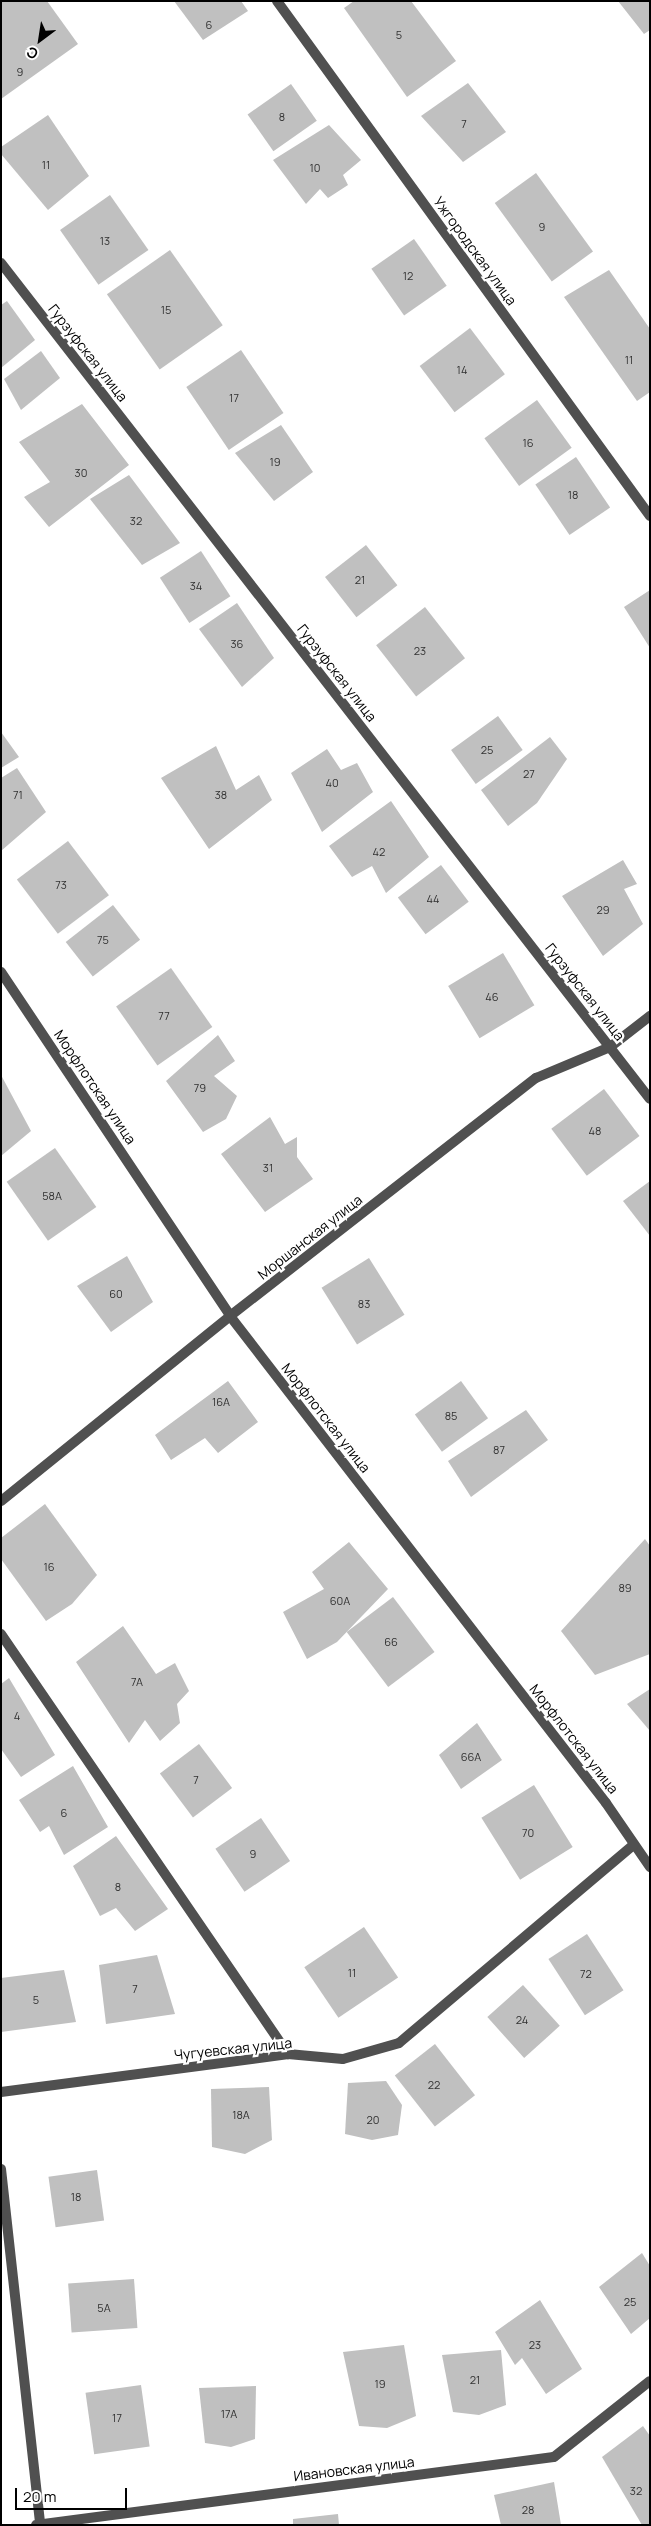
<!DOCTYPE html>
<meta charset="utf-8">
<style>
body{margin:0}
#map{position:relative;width:651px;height:2526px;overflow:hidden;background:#fff;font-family:Manrope,sans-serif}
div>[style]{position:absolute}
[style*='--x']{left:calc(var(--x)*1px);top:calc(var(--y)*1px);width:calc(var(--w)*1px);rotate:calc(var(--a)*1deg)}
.building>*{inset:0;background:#c0c0c0;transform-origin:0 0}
.street>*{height:10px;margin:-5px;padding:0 5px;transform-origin:5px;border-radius:5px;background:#505050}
span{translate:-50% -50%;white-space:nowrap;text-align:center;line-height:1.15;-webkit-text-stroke:4.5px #fff;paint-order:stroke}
.number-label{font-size:11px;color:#303030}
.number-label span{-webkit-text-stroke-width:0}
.street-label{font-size:14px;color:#000}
.frame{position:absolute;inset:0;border:2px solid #000;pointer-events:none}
.north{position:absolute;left:15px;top:15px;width:50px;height:50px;-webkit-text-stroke:4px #fff;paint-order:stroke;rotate:211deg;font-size:14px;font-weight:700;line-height:20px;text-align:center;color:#000}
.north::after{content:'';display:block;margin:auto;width:18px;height:22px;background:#000;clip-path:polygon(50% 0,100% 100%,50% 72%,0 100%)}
.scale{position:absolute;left:15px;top:2488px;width:112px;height:22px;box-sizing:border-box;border:2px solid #000;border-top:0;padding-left:6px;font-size:15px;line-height:18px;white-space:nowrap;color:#000;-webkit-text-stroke:4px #fff;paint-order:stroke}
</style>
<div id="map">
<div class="building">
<i style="clip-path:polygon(1px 1px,47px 1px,78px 44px,1px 99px)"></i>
<i style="clip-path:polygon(174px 1px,241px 1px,248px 11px,203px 40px)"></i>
<i style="clip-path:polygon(354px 1px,411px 1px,456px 61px,407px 97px,344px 8px)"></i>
<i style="clip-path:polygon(618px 1px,650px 1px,650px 30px,644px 34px)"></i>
<i style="clip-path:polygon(468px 83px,506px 132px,463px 162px,421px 116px)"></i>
<i style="left:291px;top:84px;width:45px;height:53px;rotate:55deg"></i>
<i style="clip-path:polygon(48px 115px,89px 176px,48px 210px,1px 154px,1px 147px)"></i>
<i style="clip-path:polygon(329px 125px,361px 160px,343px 175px,348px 185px,328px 198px,320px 189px,306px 204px,273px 160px)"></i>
<i style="left:536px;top:173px;width:97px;height:51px;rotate:54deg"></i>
<i style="left:110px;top:195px;width:67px;height:61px;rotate:55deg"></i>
<i style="left:414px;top:239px;width:57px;height:52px;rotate:55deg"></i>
<i style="left:170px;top:250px;width:92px;height:77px;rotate:55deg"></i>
<i style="clip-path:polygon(609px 270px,650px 329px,650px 392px,637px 401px,564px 297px)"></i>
<i style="clip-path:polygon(7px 301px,35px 340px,1px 368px,1px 305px)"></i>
<i style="left:470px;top:328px;width:58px;height:63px;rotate:53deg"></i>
<i style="left:241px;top:350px;width:76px;height:66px;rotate:56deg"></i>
<i style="clip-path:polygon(41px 351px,60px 378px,21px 410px,4px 379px)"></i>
<i style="left:537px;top:400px;width:59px;height:65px;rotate:54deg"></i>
<i style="clip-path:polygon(82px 404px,129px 465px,49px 527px,24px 497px,50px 482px,19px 442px)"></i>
<i style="clip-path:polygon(281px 425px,313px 472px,274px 501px,235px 453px)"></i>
<i style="left:576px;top:457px;width:61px;height:49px;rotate:56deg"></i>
<i style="clip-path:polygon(129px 475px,180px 543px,142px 565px,90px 499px)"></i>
<i style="left:366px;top:545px;width:51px;height:52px;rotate:52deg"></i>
<i style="left:201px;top:551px;width:54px;height:49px;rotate:57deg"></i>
<i style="clip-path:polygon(650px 590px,650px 648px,624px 607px)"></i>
<i style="clip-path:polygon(237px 603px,274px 658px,242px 687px,199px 629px)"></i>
<i style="left:425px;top:607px;width:65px;height:62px;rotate:52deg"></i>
<i style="left:498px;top:716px;width:42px;height:58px;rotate:54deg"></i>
<i style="clip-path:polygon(1px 732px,19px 757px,1px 768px)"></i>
<i style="clip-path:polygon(550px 737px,567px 759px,537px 803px,508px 826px,481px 790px)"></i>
<i style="clip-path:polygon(216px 746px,236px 790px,259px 775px,272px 800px,209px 849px,161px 778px)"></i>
<i style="clip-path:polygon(327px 749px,341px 770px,357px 763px,373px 792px,322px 832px,291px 773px)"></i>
<i style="clip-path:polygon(17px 768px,46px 812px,1px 851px,1px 778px)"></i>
<i style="clip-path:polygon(391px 801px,429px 857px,386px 893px,372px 866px,352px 877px,329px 846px)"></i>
<i style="left:68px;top:841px;width:68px;height:64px;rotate:53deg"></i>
<i style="clip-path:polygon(623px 860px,637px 884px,624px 889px,643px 924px,603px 956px,562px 896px)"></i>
<i style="left:441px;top:865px;width:46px;height:54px;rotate:53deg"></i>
<i style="left:113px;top:905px;width:44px;height:60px;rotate:52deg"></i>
<i style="left:503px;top:953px;width:61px;height:64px;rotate:59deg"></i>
<i style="left:171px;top:968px;width:72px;height:67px;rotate:55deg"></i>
<i style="clip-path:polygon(218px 1035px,235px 1061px,214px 1076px,237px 1096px,226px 1119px,203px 1132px,166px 1081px)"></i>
<i style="clip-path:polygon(1px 1075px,31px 1131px,1px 1156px)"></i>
<i style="left:604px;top:1089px;width:59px;height:66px;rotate:53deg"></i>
<i style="clip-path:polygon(270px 1117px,285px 1144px,297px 1137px,297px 1157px,313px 1179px,265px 1212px,221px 1154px)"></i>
<i style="left:55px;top:1148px;width:72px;height:59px;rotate:55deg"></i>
<i style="clip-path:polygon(650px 1181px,650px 1236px,623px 1201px)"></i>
<i style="clip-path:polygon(127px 1256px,153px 1302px,111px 1332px,77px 1286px)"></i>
<i style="left:369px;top:1258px;width:67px;height:56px;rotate:58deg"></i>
<i style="clip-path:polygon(228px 1381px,258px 1422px,218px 1453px,205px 1438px,171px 1460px,155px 1435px)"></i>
<i style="left:461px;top:1381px;width:46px;height:57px;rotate:54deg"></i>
<i style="clip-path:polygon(526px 1410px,548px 1440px,471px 1497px,448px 1461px)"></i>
<i style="clip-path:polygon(45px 1504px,97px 1575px,72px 1604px,46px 1621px,1px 1559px,1px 1538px)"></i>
<i style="clip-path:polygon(645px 1539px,650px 1546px,650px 1654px,595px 1675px,561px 1631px)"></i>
<i style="clip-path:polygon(349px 1542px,388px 1589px,337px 1642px,307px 1659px,283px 1612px,324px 1589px,312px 1572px)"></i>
<i style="left:393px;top:1597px;width:69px;height:58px;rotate:53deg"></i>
<i style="clip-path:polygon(123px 1626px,156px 1674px,175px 1663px,189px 1691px,177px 1704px,180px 1723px,160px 1741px,145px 1720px,129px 1743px,76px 1662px)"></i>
<i style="clip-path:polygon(9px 1678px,55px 1755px,21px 1777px,1px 1749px,1px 1684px)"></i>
<i style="clip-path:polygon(650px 1689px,650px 1731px,627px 1704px)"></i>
<i style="clip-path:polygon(477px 1723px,502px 1760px,461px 1789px,439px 1755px)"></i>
<i style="left:199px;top:1744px;width:55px;height:49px;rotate:53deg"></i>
<i style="clip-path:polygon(73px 1766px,108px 1827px,64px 1855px,49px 1826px,40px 1832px,19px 1800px)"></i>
<i style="left:534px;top:1785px;width:73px;height:62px;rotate:58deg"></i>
<i style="left:261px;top:1818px;width:52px;height:55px;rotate:56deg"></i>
<i style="clip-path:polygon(116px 1836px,168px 1909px,135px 1931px,116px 1908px,100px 1916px,73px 1866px)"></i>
<i style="left:364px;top:1927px;width:61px;height:72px;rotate:56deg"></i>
<i style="left:587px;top:1934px;width:67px;height:46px;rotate:57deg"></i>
<i style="clip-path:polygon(157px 1955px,175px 2014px,106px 2024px,99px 1965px)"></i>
<i style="clip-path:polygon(64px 1970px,76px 2022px,1px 2032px,1px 1978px)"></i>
<i style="left:523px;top:1985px;width:55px;height:48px;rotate:48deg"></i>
<i style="left:435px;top:2044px;width:65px;height:51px;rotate:52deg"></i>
<i style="clip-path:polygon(386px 2081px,402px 2105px,398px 2135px,372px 2140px,345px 2134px,348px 2083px)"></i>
<i style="clip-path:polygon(269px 2087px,272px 2140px,245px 2154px,212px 2147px,211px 2089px)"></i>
<i style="left:97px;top:2170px;width:51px;height:49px;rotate:82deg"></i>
<i style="clip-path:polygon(642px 2253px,650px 2266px,650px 2318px,631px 2334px,599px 2287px)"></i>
<i style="left:134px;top:2279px;width:49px;height:66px;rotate:86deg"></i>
<i style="clip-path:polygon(540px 2300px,582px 2369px,546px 2394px,522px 2358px,515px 2365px,495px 2332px)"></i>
<i style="clip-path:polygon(404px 2345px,416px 2416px,387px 2428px,359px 2426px,343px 2352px)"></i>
<i style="clip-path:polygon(501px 2350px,506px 2405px,479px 2415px,453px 2412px,442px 2355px)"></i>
<i style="left:141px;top:2385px;width:62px;height:56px;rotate:82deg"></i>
<i style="clip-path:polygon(256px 2386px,255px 2439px,231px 2447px,205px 2443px,199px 2388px)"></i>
<i style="clip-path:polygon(643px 2426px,650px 2436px,650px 2525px,642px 2525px,602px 2457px)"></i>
<i style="clip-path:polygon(554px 2482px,561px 2525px,501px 2525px,494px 2495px)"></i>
<i style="clip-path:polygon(338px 2514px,339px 2525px,293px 2525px,293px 2519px)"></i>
</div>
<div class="street">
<i style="--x:277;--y:1;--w:636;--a:54.09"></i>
<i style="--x:1;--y:263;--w:1058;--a:52.18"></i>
<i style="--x:1;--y:972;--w:413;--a:56.3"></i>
<i style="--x:230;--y:1316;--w:615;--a:52.33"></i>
<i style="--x:606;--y:1803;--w:78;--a:55.5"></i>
<i style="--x:1;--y:1501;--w:294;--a:-38.9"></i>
<i style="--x:230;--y:1316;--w:388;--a:-37.9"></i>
<i style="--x:536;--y:1078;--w:80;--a:-22.7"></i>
<i style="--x:610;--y:1047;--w:51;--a:-37.8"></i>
<i style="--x:1;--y:1634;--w:509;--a:55.65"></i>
<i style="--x:1;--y:2092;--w:290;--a:-7.5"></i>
<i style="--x:288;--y:2054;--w:55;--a:5.2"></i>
<i style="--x:343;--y:2059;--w:58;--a:-15.9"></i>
<i style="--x:399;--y:2043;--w:307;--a:-40.2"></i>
<i style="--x:1;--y:2169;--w:358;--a:83.7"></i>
<i style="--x:36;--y:2525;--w:522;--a:-7.48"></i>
<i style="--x:554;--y:2457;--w:122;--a:-38.4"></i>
</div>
<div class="number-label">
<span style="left:209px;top:25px">6</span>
<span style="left:399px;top:35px">5</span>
<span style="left:20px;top:72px">9</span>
<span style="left:282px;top:117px">8</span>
<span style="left:464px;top:124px">7</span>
<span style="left:46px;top:165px">11</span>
<span style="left:315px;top:168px">10</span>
<span style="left:542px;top:227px">9</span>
<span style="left:105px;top:241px">13</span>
<span style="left:408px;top:276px">12</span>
<span style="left:166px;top:310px">15</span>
<span style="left:629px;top:360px">11</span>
<span style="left:462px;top:370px">14</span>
<span style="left:234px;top:398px">17</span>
<span style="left:528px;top:443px">16</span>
<span style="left:275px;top:462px">19</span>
<span style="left:81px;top:473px">30</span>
<span style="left:573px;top:495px">18</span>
<span style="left:136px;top:521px">32</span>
<span style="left:360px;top:580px">21</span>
<span style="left:196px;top:586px">34</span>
<span style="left:237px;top:644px">36</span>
<span style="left:420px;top:651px">23</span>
<span style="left:487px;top:750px">25</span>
<span style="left:529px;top:774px">27</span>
<span style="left:332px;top:783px">40</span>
<span style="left:18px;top:795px">71</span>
<span style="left:221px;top:795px">38</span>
<span style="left:379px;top:852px">42</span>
<span style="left:61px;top:885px">73</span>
<span style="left:433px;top:899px">44</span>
<span style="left:603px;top:910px">29</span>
<span style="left:103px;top:940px">75</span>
<span style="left:492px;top:997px">46</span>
<span style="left:164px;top:1016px">77</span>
<span style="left:200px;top:1088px">79</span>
<span style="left:595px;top:1131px">48</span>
<span style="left:268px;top:1168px">31</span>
<span style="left:52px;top:1196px">58А</span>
<span style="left:116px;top:1294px">60</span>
<span style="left:364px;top:1304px">83</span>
<span style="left:221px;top:1402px">16А</span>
<span style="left:451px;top:1416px">85</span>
<span style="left:499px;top:1450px">87</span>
<span style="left:49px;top:1567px">16</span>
<span style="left:625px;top:1588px">89</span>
<span style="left:340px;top:1601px">60А</span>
<span style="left:391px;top:1642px">66</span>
<span style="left:137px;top:1682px">7А</span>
<span style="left:17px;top:1716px">4</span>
<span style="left:471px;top:1757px">66А</span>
<span style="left:196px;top:1780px">7</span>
<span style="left:64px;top:1813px">6</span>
<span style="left:528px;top:1833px">70</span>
<span style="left:253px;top:1854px">9</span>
<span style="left:118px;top:1887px">8</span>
<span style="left:352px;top:1973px">11</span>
<span style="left:586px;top:1974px">72</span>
<span style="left:135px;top:1989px">7</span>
<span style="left:36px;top:2000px">5</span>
<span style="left:522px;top:2020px">24</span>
<span style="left:434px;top:2085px">22</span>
<span style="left:241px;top:2115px">18А</span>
<span style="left:373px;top:2120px">20</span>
<span style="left:76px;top:2197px">18</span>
<span style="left:630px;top:2302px">25</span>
<span style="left:104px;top:2308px">5А</span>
<span style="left:535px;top:2345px">23</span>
<span style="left:475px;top:2380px">21</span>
<span style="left:380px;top:2384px">19</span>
<span style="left:229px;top:2414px">17А</span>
<span style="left:117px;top:2418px">17</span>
<span style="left:636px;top:2491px">32</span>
<span style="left:528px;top:2510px">28</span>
</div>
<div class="street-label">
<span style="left:475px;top:251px;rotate:54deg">Ужгородская улица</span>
<span style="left:88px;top:353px;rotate:52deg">Гурзуфская улица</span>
<span style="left:337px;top:673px;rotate:52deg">Гурзуфская улица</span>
<span style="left:585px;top:992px;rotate:52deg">Гурзуфская улица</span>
<span style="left:95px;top:1087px;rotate:56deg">Морфлотская улица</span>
<span style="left:310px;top:1237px;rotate:-38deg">Моршанская улица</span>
<span style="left:326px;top:1418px;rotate:52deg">Морфлотская улица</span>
<span style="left:574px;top:1739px;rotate:52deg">Морфлотская улица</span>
<span style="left:233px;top:2049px;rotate:-6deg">Чугуевская улица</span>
<span style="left:354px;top:2469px;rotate:-7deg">Ивановская улица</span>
</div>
<div class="frame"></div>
<div class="north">С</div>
<div class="scale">20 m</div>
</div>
